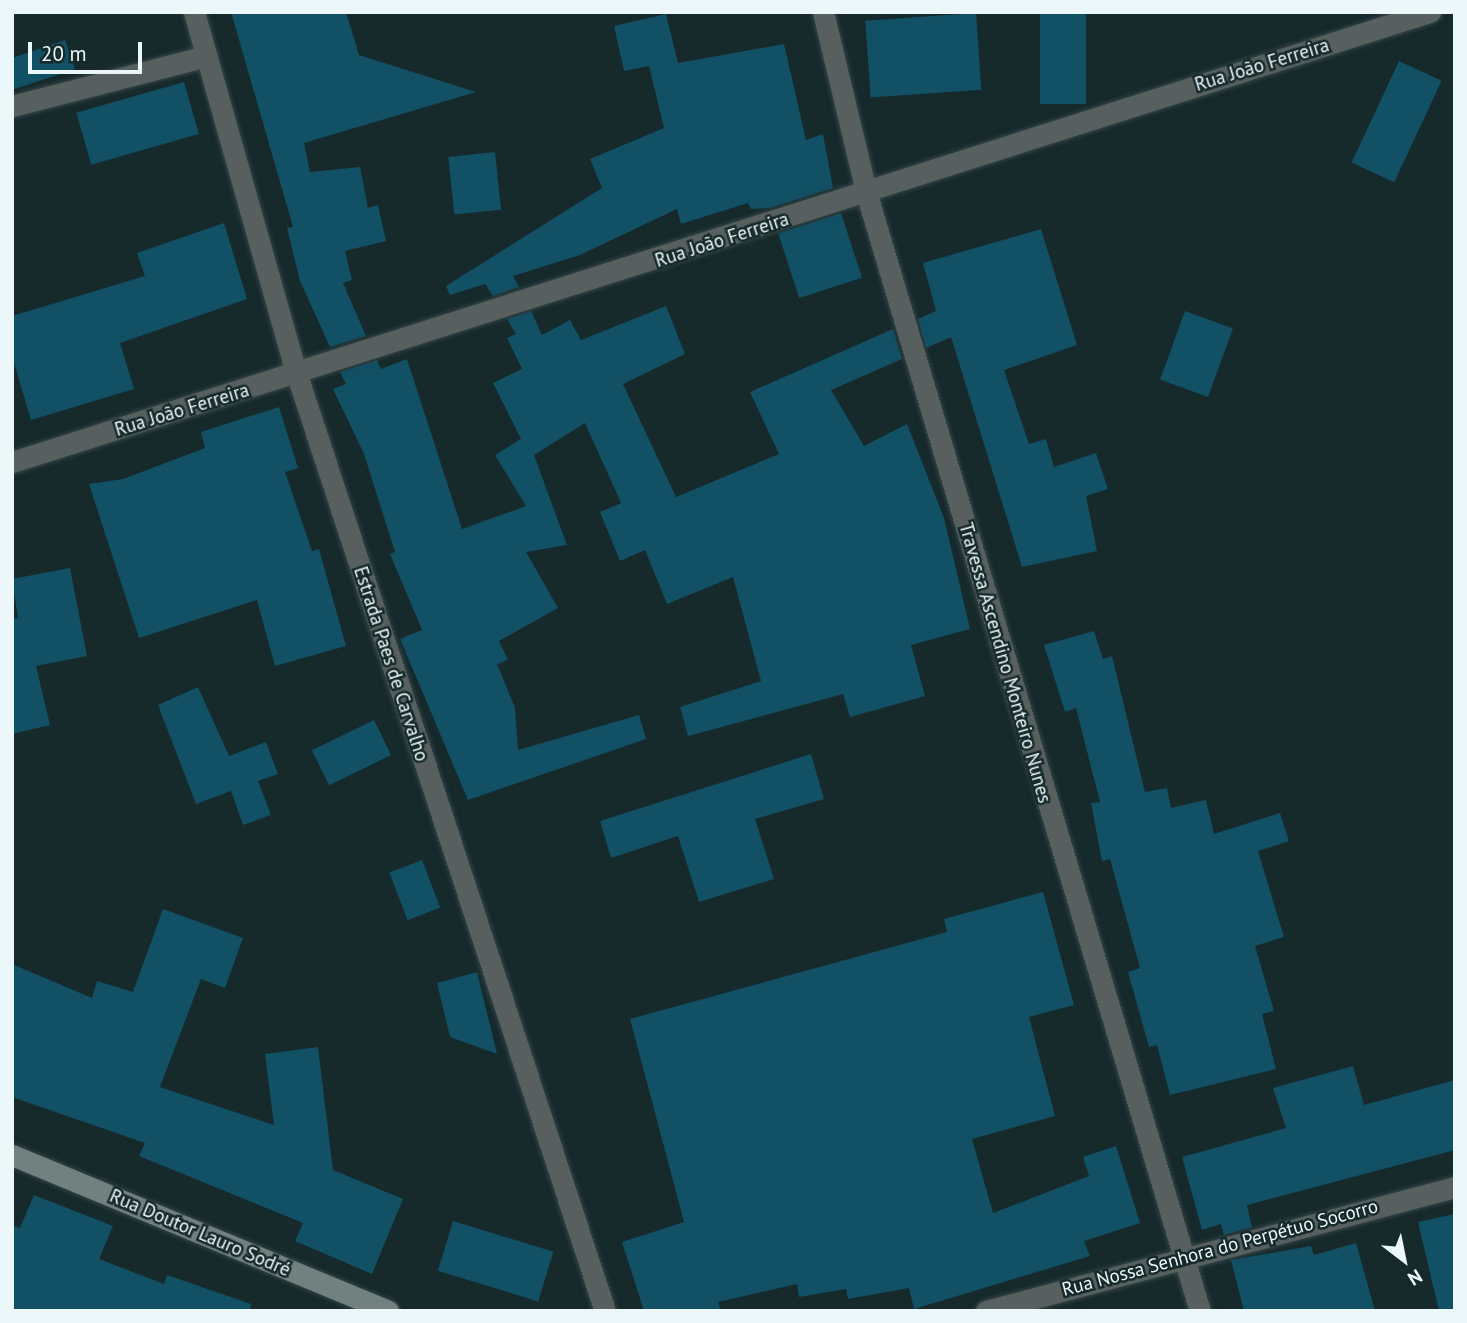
<!DOCTYPE html>
<meta charset="utf-8">
<style>
body{margin:0}
#map{position:relative;width:1467px;height:1323px;overflow:hidden;background:#16292b;font-family:"PT Sans",sans-serif}
div>[style]{position:absolute}
[style*='--x']{left:calc(var(--x)*1px);top:calc(var(--y)*1px);width:calc(var(--w)*1px);rotate:calc(var(--a)*1deg)}
.building>*{inset:0;background:#115065;transform-origin:0 0}
.roads{filter:drop-shadow(0 0 2px #344648) drop-shadow(0 0 2px #344648)}
.street>*{height:21px;margin:-10.5px;padding:0 10.5px;transform-origin:10.5px;border-radius:10.5px;background:#57605f}
.secondary>*{height:21px;margin:-10.5px;padding:0 10.5px;transform-origin:10.5px;border-radius:10.5px;background:#72817f}
span{translate:-50% -50%;white-space:nowrap;text-align:center;line-height:1.15;-webkit-text-stroke:5px #16292b;paint-order:stroke}
.street-label{font-size:19px;color:#ecf7f9}
.frame{position:absolute;inset:0;border:14px solid #ecf7f9;pointer-events:none}
.north{position:absolute;left:1369px;top:1225px;width:70px;height:70px;-webkit-text-stroke:5px #16292b;paint-order:stroke;rotate:148deg;font-size:19px;font-weight:700;line-height:28px;text-align:center;color:#ecf7f9}
.north::after{content:'';display:block;margin:auto;width:24px;height:32px;background:#ecf7f9;clip-path:polygon(50% 0,100% 100%,50% 72%,0 100%)}
.scale{position:absolute;left:28px;top:42px;width:114px;height:32px;box-sizing:border-box;border:4px solid #ecf7f9;border-top:0;padding-left:9px;font-size:21px;line-height:24px;white-space:nowrap;color:#ecf7f9;-webkit-text-stroke:5px #16292b;paint-order:stroke}
</style>
<div id="map">
<div class="building">
<i style="clip-path:polygon(231px 12px,346px 12px,359px 55px,476px 92px,304px 143px,310px 172px,360px 167px,368px 208px,378px 205px,386px 241px,345px 251px,352px 280px,343px 283px,366px 336px,330px 347px,300px 281px,287px 228px,293px 227px)"></i>
<i style="left:1040px;top:12px;width:46px;height:92px"></i>
<i style="left:976px;top:13px;width:77px;height:111px;rotate:86deg"></i>
<i style="clip-path:polygon(666px 14px,678px 63px,784px 44px,806px 140px,823px 134px,833px 188px,770px 208px,751px 209px,748px 203px,681px 224px,677px 209px,580px 255px,513px 276px,519px 287px,493px 296px,485px 284px,450px 295px,446px 286px,602px 188px,590px 159px,664px 128px,649px 66px,624px 71px,614px 26px)"></i>
<i style="clip-path:polygon(65px 40px,75px 69px,12px 90px,12px 58px)"></i>
<i style="left:1399px;top:61px;width:47px;height:112px;rotate:25deg"></i>
<i style="left:184px;top:82px;width:54px;height:112px;rotate:74deg"></i>
<i style="left:495px;top:152px;width:58px;height:47px;rotate:84deg"></i>
<i style="left:841px;top:213px;width:68px;height:66px;rotate:72deg"></i>
<i style="clip-path:polygon(224px 223px,247px 299px,120px 343px,134px 389px,31px 420px,12px 356px,12px 316px,145px 276px,137px 253px)"></i>
<i style="clip-path:polygon(1041px 229px,1077px 345px,1004px 370px,1029px 444px,1046px 439px,1054px 467px,1096px 453px,1108px 489px,1086px 496px,1097px 551px,1022px 567px,951px 337px,926px 348px,918px 319px,936px 311px,923px 263px)"></i>
<i style="clip-path:polygon(666px 306px,685px 354px,623px 384px,676px 497px,779px 454px,750px 392px,893px 329px,902px 359px,831px 390px,864px 446px,907px 424px,944px 518px,970px 629px,911px 645px,925px 696px,850px 717px,843px 694px,688px 736px,680px 707px,761px 681px,733px 577px,667px 604px,645px 550px,620px 561px,600px 512px,621px 503px,585px 423px,534px 455px,567px 545px,526px 552px,558px 608px,499px 641px,508px 660px,497px 664px,515px 708px,518px 750px,639px 715px,646px 739px,468px 800px,400px 639px,422px 630px,390px 554px,395px 552px,364px 454px,333px 389px,346px 384px,340px 372px,377px 360px,381px 369px,407px 359px,462px 529px,526px 506px,495px 455px,521px 439px,493px 383px,522px 369px,507px 338px,516px 334px,507px 319px,531px 311px,542px 335px,570px 320px,581px 340px)"></i>
<i style="left:1185px;top:311px;width:51px;height:73px;rotate:20deg"></i>
<i style="clip-path:polygon(279px 407px,298px 468px,285px 472px,312px 551px,319px 549px,346px 646px,275px 666px,257px 600px,139px 638px,89px 484px,123px 479px,205px 448px,201px 432px)"></i>
<i style="clip-path:polygon(70px 568px,87px 656px,36px 666px,50px 725px,12px 734px,12px 619px,18px 618px,12px 579px)"></i>
<i style="clip-path:polygon(1094px 631px,1103px 659px,1112px 656px,1145px 792px,1167px 788px,1171px 808px,1206px 800px,1214px 834px,1280px 813px,1289px 841px,1258px 851px,1284px 937px,1255px 946px,1274px 1011px,1262px 1014px,1276px 1069px,1170px 1095px,1157px 1045px,1149px 1047px,1128px 972px,1140px 968px,1110px 859px,1102px 861px,1091px 803px,1100px 802px,1076px 708px,1065px 712px,1044px 645px)"></i>
<i style="clip-path:polygon(198px 687px,229px 756px,266px 742px,278px 774px,258px 781px,271px 815px,243px 825px,231px 791px,196px 804px,158px 705px)"></i>
<i style="left:374px;top:720px;width:39px;height:69px;rotate:64deg"></i>
<i style="clip-path:polygon(811px 754px,824px 799px,755px 819px,774px 879px,699px 902px,678px 836px,611px 858px,600px 821px)"></i>
<i style="left:422px;top:860px;width:51px;height:35px;rotate:69deg"></i>
<i style="clip-path:polygon(1043px 892px,1074px 1005px,1029px 1017px,1055px 1116px,972px 1139px,993px 1213px,1089px 1176px,1083px 1157px,1116px 1146px,1140px 1223px,1084px 1241px,1090px 1256px,914px 1309px,909px 1288px,848px 1299px,846px 1289px,799px 1297px,797px 1284px,718px 1302px,721px 1311px,644px 1311px,622px 1242px,684px 1222px,630px 1019px,947px 932px,944px 919px)"></i>
<i style="clip-path:polygon(163px 909px,243px 938px,225px 988px,201px 979px,160px 1087px,274px 1125px,265px 1054px,318px 1047px,333px 1170px,403px 1199px,372px 1274px,295px 1241px,303px 1223px,139px 1156px,145px 1143px,12px 1097px,12px 964px,92px 998px,97px 981px,133px 992px)"></i>
<i style="clip-path:polygon(477px 972px,497px 1054px,450px 1037px,437px 983px)"></i>
<i style="clip-path:polygon(1353px 1066px,1364px 1105px,1455px 1080px,1455px 1150px,1247px 1205px,1252px 1227px,1224px 1235px,1221px 1224px,1202px 1230px,1182px 1157px,1286px 1128px,1273px 1088px)"></i>
<i style="clip-path:polygon(34px 1195px,113px 1226px,99px 1259px,164px 1284px,167px 1275px,251px 1304px,250px 1311px,12px 1311px,12px 1225px,20px 1228px)"></i>
<i style="clip-path:polygon(1455px 1214px,1455px 1311px,1439px 1311px,1418px 1222px)"></i>
<i style="left:453px;top:1221px;width:105px;height:52px;rotate:17deg"></i>
<i style="clip-path:polygon(1356px 1243px,1375px 1311px,1244px 1311px,1231px 1260px,1311px 1246px,1314px 1255px)"></i>
</div>
<div class="roads">
<div class="street">
<i style="--x:194;--y:12;--w:377;--a:74.2"></i>
<i style="--x:297;--y:375;--w:985;--a:71.79"></i>
<i style="--x:823;--y:12;--w:188;--a:76.5"></i>
<i style="--x:867;--y:195;--w:1165;--a:73.39"></i>
<i style="--x:12;--y:106;--w:201;--a:-14.4"></i>
<i style="--x:12;--y:462;--w:1488;--a:-17.61"></i>
<i style="--x:986;--y:1311;--w:485;--a:-14.8"></i>
</div>
<div class="secondary">
<i style="--x:12;--y:1155;--w:407;--a:22.5"></i>
</div>
</div>
<div class="street-label">
<span style="left:1262px;top:65px;rotate:-17deg">Rua João Ferreira</span>
<span style="left:722px;top:240px;rotate:-18deg">Rua João Ferreira</span>
<span style="left:182px;top:410px;rotate:-17deg">Rua João Ferreira</span>
<span style="left:1005px;top:663px;rotate:74deg">Travessa Ascendino Monteiro Nunes</span>
<span style="left:391px;top:664px;rotate:72deg">Estrada Paes de Carvalho</span>
<span style="left:200px;top:1233px;rotate:23deg">Rua Doutor Lauro Sodré</span>
<span style="left:1220px;top:1248px;rotate:-15deg">Rua Nossa Senhora do Perpétuo Socorro</span>
</div>
<div class="frame"></div>
<div class="north">N</div>
<div class="scale">20 m</div>
</div>
